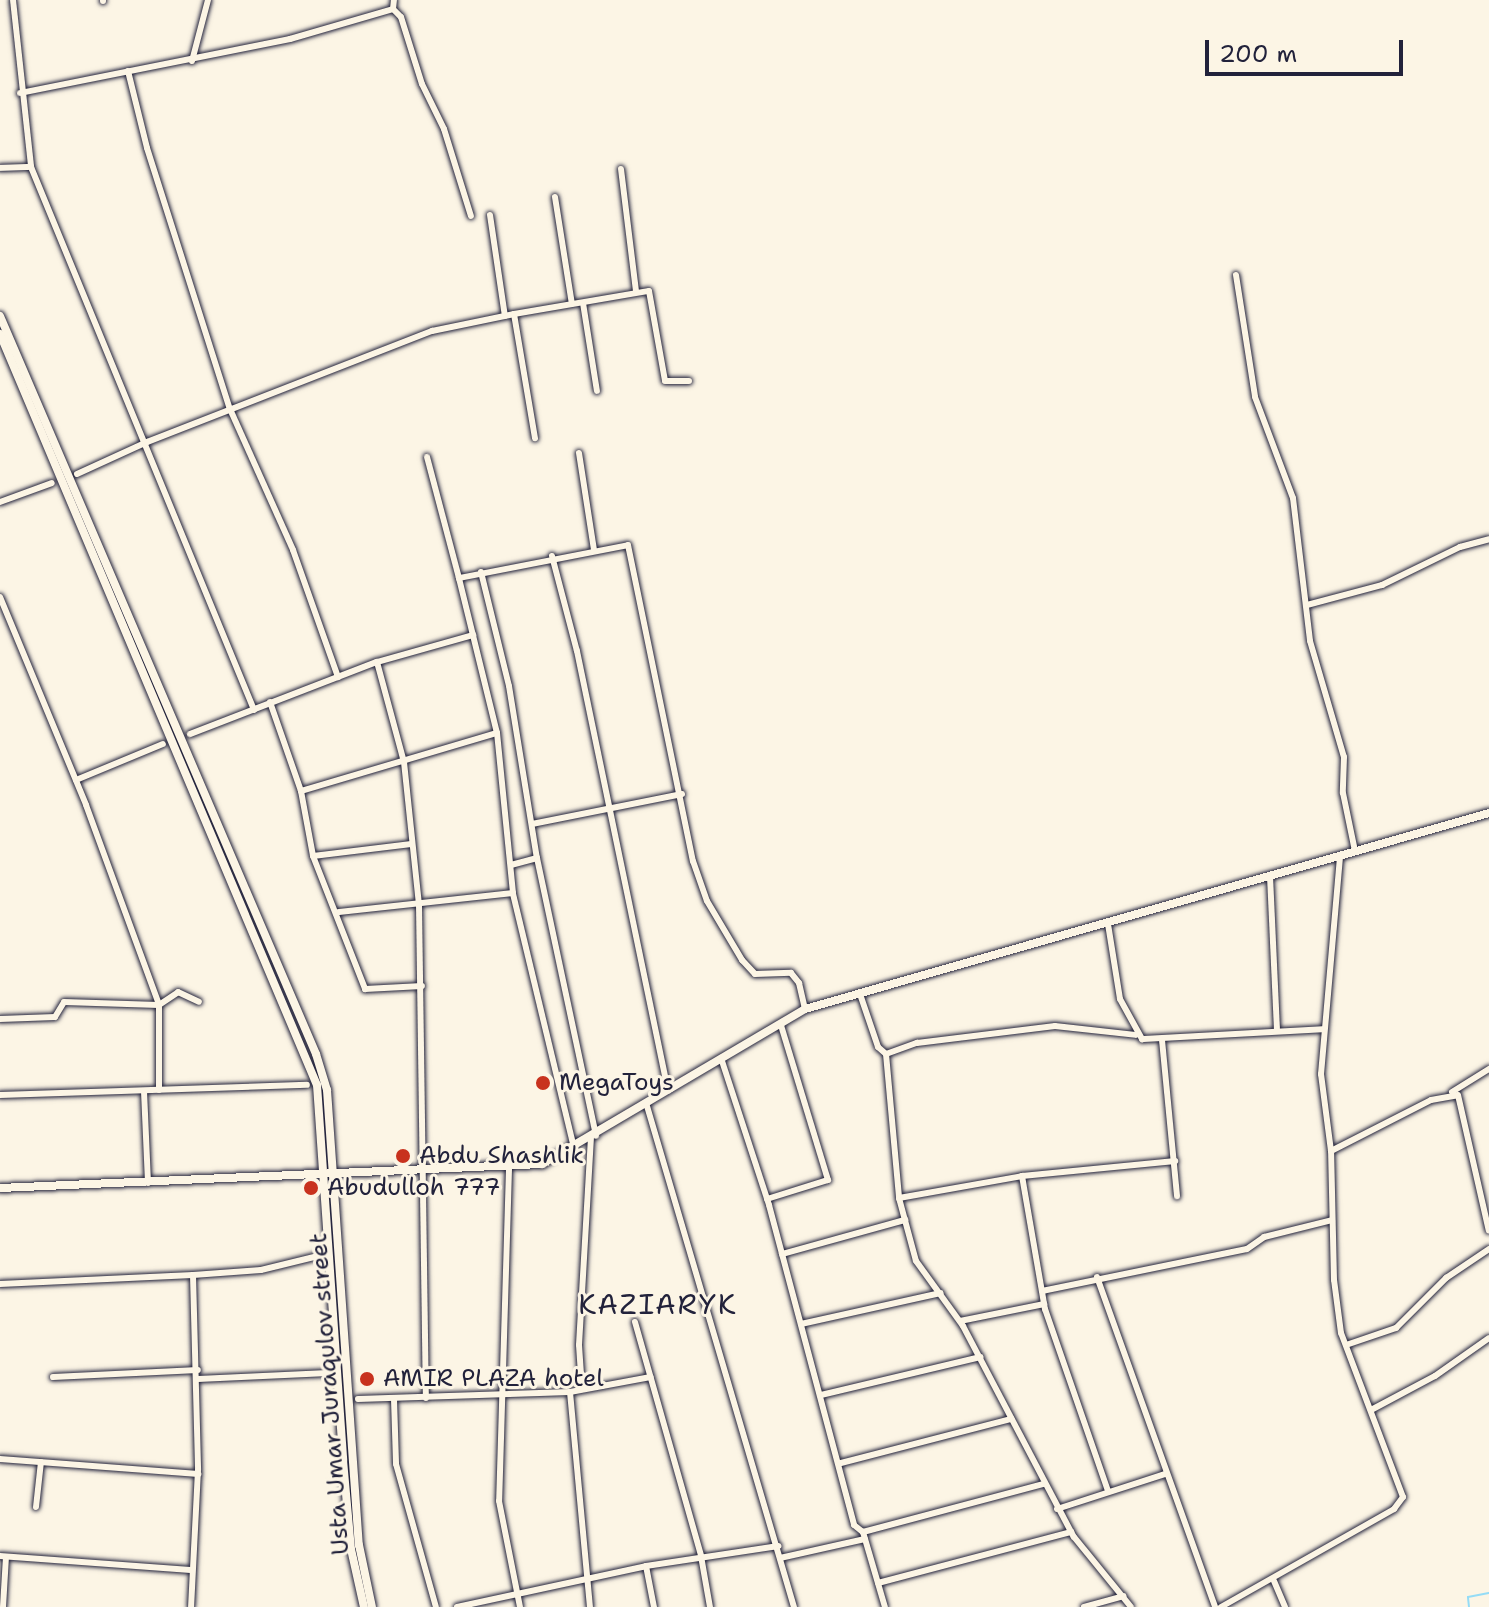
<!DOCTYPE html>
<style>
body{margin:0}
#map{position:relative;width:1489px;height:1607px;overflow:hidden;background:#fcf5e5;font-family:"Shantell Sans",sans-serif}
div>[style]{position:absolute}
[style*='--x']{left:calc(var(--x)*1px);top:calc(var(--y)*1px);width:calc(var(--w)*1px);rotate:calc(var(--a)*1deg)}
.stream>*{height:2px;margin:-1px;padding:0 1px;transform-origin:1px;border-radius:1px;background:#95dcf6}
.roads{filter:drop-shadow(0 0 2px #22223b) drop-shadow(0 0 2px #22223b)}
.street>*{height:6px;margin:-3px;padding:0 3px;transform-origin:3px;border-radius:3px;background:#fcf5e5}
.secondary>*{height:8px;margin:-4px;padding:0 4px;transform-origin:4px;border-radius:4px;background:#fcf5e5}
.dots>*{width:22px;height:22px;translate:-50% -50%;box-sizing:border-box;border:4px solid #fcf5e5;border-radius:50%}
span{translate:-50% -50%;white-space:nowrap;text-align:center;line-height:1.15;-webkit-text-stroke:6px #fcf5e5;paint-order:stroke}
.poi-label{font-size:24px;color:#22223b}
.left{translate:0 -50%;text-align:left}
.street-label{font-size:24px;color:#22223b}
.quarter-label{font-size:28px;color:#22223b;letter-spacing:2px}
.scale{position:absolute;left:1205px;top:40px;width:198px;height:36px;box-sizing:border-box;border:4px solid #22223b;border-top:0;padding-left:10px;font-size:24px;line-height:28px;white-space:nowrap;color:#22223b;-webkit-text-stroke:6px #fcf5e5;paint-order:stroke}
</style>
<div id="map">
<div class="stream">
<i style="--x:1469;--y:1607;--w:10;--a:-96"></i>
<i style="--x:1468;--y:1597;--w:21;--a:-11"></i>
</div>
<div class="roads">
<div class="street">
<i style="--x:13;--y:0;--w:168;--a:83.8"></i>
<i style="--x:31;--y:167;--w:587;--a:67.67"></i>
<i style="--x:103;--y:0;--w:1;--a:90"></i>
<i style="--x:393;--y:9;--w:11;--a:45"></i>
<i style="--x:401;--y:17;--w:70;--a:72.6"></i>
<i style="--x:422;--y:84;--w:50;--a:63.9"></i>
<i style="--x:444;--y:129;--w:91;--a:72.8"></i>
<i style="--x:192;--y:61;--w:63;--a:-75.3"></i>
<i style="--x:128;--y:71;--w:79;--a:76.1"></i>
<i style="--x:147;--y:148;--w:274;--a:72.4"></i>
<i style="--x:230;--y:409;--w:154;--a:65.9"></i>
<i style="--x:293;--y:550;--w:135;--a:70.5"></i>
<i style="--x:20;--y:93;--w:275;--a:-11.3"></i>
<i style="--x:290;--y:39;--w:107;--a:-16.2"></i>
<i style="--x:393;--y:9;--w:9;--a:-84"></i>
<i style="--x:0;--y:168;--w:31;--a:-2"></i>
<i style="--x:621;--y:169;--w:124;--a:83"></i>
<i style="--x:555;--y:197;--w:108;--a:81"></i>
<i style="--x:490;--y:215;--w:102;--a:81.6"></i>
<i style="--x:1236;--y:275;--w:123;--a:81.1"></i>
<i style="--x:1255;--y:397;--w:108;--a:69.4"></i>
<i style="--x:1293;--y:498;--w:144;--a:83.2"></i>
<i style="--x:1310;--y:641;--w:121;--a:73.7"></i>
<i style="--x:1344;--y:757;--w:36;--a:92"></i>
<i style="--x:1343;--y:793;--w:59;--a:78.3"></i>
<i style="--x:583;--y:303;--w:89;--a:81"></i>
<i style="--x:514;--y:314;--w:137;--a:-9.7"></i>
<i style="--x:649;--y:291;--w:91;--a:79.9"></i>
<i style="--x:665;--y:381;--w:24;--a:0"></i>
<i style="--x:579;--y:453;--w:98;--a:81.2"></i>
<i style="--x:427;--y:457;--w:125;--a:75.2"></i>
<i style="--x:77;--y:474;--w:77;--a:-24.6"></i>
<i style="--x:147;--y:442;--w:306;--a:-21.3"></i>
<i style="--x:432;--y:331;--w:84;--a:-11.7"></i>
<i style="--x:514;--y:314;--w:126;--a:80.4"></i>
<i style="--x:0;--y:502;--w:55;--a:-20.1"></i>
<i style="--x:552;--y:556;--w:98;--a:75.3"></i>
<i style="--x:577;--y:651;--w:449;--a:78.3"></i>
<i style="--x:481;--y:572;--w:117;--a:76.2"></i>
<i style="--x:509;--y:686;--w:174;--a:80.8"></i>
<i style="--x:537;--y:858;--w:284;--a:78"></i>
<i style="--x:0;--y:597;--w:225;--a:67.5"></i>
<i style="--x:86;--y:805;--w:213;--a:69.9"></i>
<i style="--x:159;--y:1005;--w:23;--a:-34"></i>
<i style="--x:178;--y:992;--w:23;--a:25"></i>
<i style="--x:1307;--y:605;--w:78;--a:-14.9"></i>
<i style="--x:1382;--y:585;--w:87;--a:-26"></i>
<i style="--x:1460;--y:547;--w:30;--a:-15"></i>
<i style="--x:377;--y:662;--w:104;--a:74.9"></i>
<i style="--x:404;--y:762;--w:144;--a:84"></i>
<i style="--x:419;--y:905;--w:493;--a:89.2"></i>
<i style="--x:270;--y:702;--w:94;--a:70.8"></i>
<i style="--x:301;--y:791;--w:66;--a:79.5"></i>
<i style="--x:313;--y:856;--w:143;--a:68.6"></i>
<i style="--x:365;--y:989;--w:57;--a:-3"></i>
<i style="--x:190;--y:734;--w:200;--a:-21.1"></i>
<i style="--x:377;--y:662;--w:100;--a:-15.7"></i>
<i style="--x:76;--y:780;--w:94;--a:-22.5"></i>
<i style="--x:301;--y:791;--w:204;--a:-16.5"></i>
<i style="--x:532;--y:824;--w:153;--a:-11.3"></i>
<i style="--x:313;--y:856;--w:99;--a:-7"></i>
<i style="--x:1340;--y:857;--w:218;--a:95"></i>
<i style="--x:1321;--y:1074;--w:78;--a:82.6"></i>
<i style="--x:1331;--y:1151;--w:112;--a:-27"></i>
<i style="--x:1431;--y:1100;--w:27;--a:-10"></i>
<i style="--x:1458;--y:1095;--w:139;--a:77.2"></i>
<i style="--x:511;--y:865;--w:27;--a:-15"></i>
<i style="--x:1270;--y:876;--w:153;--a:87.4"></i>
<i style="--x:339;--y:912;--w:175;--a:-6.2"></i>
<i style="--x:1108;--y:924;--w:76;--a:80.9"></i>
<i style="--x:1120;--y:999;--w:46;--a:61.2"></i>
<i style="--x:1142;--y:1039;--w:182;--a:-3.1"></i>
<i style="--x:860;--y:994;--w:56;--a:71.2"></i>
<i style="--x:878;--y:1047;--w:11;--a:41"></i>
<i style="--x:886;--y:1054;--w:145;--a:84.8"></i>
<i style="--x:899;--y:1198;--w:65;--a:74.9"></i>
<i style="--x:916;--y:1261;--w:80;--a:54.1"></i>
<i style="--x:963;--y:1326;--w:238;--a:62.3"></i>
<i style="--x:1074;--y:1537;--w:90;--a:50.8"></i>
<i style="--x:0;--y:1019;--w:55;--a:-2.1"></i>
<i style="--x:55;--y:1017;--w:17;--a:-59"></i>
<i style="--x:64;--y:1002;--w:95;--a:1.8"></i>
<i style="--x:159;--y:1005;--w:85;--a:90"></i>
<i style="--x:1162;--y:1040;--w:157;--a:84.5"></i>
<i style="--x:886;--y:1054;--w:33;--a:-20"></i>
<i style="--x:917;--y:1043;--w:139;--a:-7"></i>
<i style="--x:1055;--y:1026;--w:81;--a:6.3"></i>
<i style="--x:722;--y:1061;--w:151;--a:71.9"></i>
<i style="--x:769;--y:1205;--w:331;--a:75.1"></i>
<i style="--x:854;--y:1525;--w:11;--a:38"></i>
<i style="--x:863;--y:1532;--w:78;--a:73.7"></i>
<i style="--x:144;--y:1091;--w:92;--a:87.5"></i>
<i style="--x:1452;--y:1092;--w:44;--a:-31.9"></i>
<i style="--x:0;--y:1095;--w:307;--a:-1.9"></i>
<i style="--x:647;--y:1106;--w:522;--a:73.65"></i>
<i style="--x:574;--y:1148;--w:262;--a:-103.5"></i>
<i style="--x:513;--y:893;--w:161;--a:-95.7"></i>
<i style="--x:497;--y:733;--w:160;--a:-103.8"></i>
<i style="--x:459;--y:578;--w:172;--a:-11"></i>
<i style="--x:628;--y:545;--w:323;--a:78.4"></i>
<i style="--x:693;--y:861;--w:42;--a:70.7"></i>
<i style="--x:707;--y:901;--w:69;--a:59.3"></i>
<i style="--x:742;--y:960;--w:19;--a:47"></i>
<i style="--x:755;--y:974;--w:36;--a:-2"></i>
<i style="--x:791;--y:973;--w:13;--a:51"></i>
<i style="--x:799;--y:983;--w:27;--a:77"></i>
<i style="--x:509;--y:1169;--w:332;--a:91.7"></i>
<i style="--x:499;--y:1501;--w:108;--a:78.8"></i>
<i style="--x:1022;--y:1176;--w:135;--a:80.2"></i>
<i style="--x:1045;--y:1309;--w:193;--a:70.9"></i>
<i style="--x:899;--y:1198;--w:125;--a:-10.1"></i>
<i style="--x:1022;--y:1176;--w:154;--a:-5.6"></i>
<i style="--x:767;--y:1199;--w:64;--a:-17.3"></i>
<i style="--x:828;--y:1180;--w:162;--a:-106.9"></i>
<i style="--x:782;--y:1254;--w:128;--a:-15.5"></i>
<i style="--x:193;--y:1275;--w:68;--a:-4.2"></i>
<i style="--x:261;--y:1270;--w:63;--a:-13.8"></i>
<i style="--x:1097;--y:1277;--w:350;--a:70.3"></i>
<i style="--x:0;--y:1284;--w:193;--a:-2.7"></i>
<i style="--x:193;--y:1275;--w:195;--a:88.5"></i>
<i style="--x:198;--y:1470;--w:137;--a:92.9"></i>
<i style="--x:1042;--y:1291;--w:209;--a:-11.6"></i>
<i style="--x:1247;--y:1249;--w:21;--a:-35"></i>
<i style="--x:1264;--y:1237;--w:70;--a:-14"></i>
<i style="--x:960;--y:1321;--w:86;--a:-11.4"></i>
<i style="--x:635;--y:1322;--w:243;--a:74.2"></i>
<i style="--x:701;--y:1556;--w:52;--a:80"></i>
<i style="--x:801;--y:1324;--w:143;--a:-12.5"></i>
<i style="--x:1346;--y:1345;--w:53;--a:-18.8"></i>
<i style="--x:1396;--y:1328;--w:71;--a:-45"></i>
<i style="--x:1446;--y:1278;--w:52;--a:-34"></i>
<i style="--x:53;--y:1377;--w:145;--a:-2.8"></i>
<i style="--x:198;--y:1379;--w:130;--a:-2.6"></i>
<i style="--x:582;--y:1389;--w:44;--a:-93.9"></i>
<i style="--x:579;--y:1345;--w:207;--a:-86.7"></i>
<i style="--x:570;--y:1392;--w:216;--a:84.7"></i>
<i style="--x:821;--y:1395;--w:164;--a:-13.4"></i>
<i style="--x:358;--y:1399;--w:212;--a:-1.9"></i>
<i style="--x:570;--y:1392;--w:82;--a:-10.5"></i>
<i style="--x:394;--y:1399;--w:65;--a:88.2"></i>
<i style="--x:396;--y:1464;--w:148;--a:74.4"></i>
<i style="--x:1371;--y:1410;--w:72;--a:-28"></i>
<i style="--x:1435;--y:1376;--w:66;--a:-35.1"></i>
<i style="--x:0;--y:1459;--w:199;--a:4.3"></i>
<i style="--x:841;--y:1463;--w:176;--a:-14.5"></i>
<i style="--x:36;--y:1507;--w:45;--a:-83.7"></i>
<i style="--x:1057;--y:1509;--w:114;--a:-18"></i>
<i style="--x:863;--y:1532;--w:187;--a:-14.9"></i>
<i style="--x:0;--y:1556;--w:191;--a:4.2"></i>
<i style="--x:780;--y:1558;--w:87;--a:-12.6"></i>
<i style="--x:646;--y:1566;--w:42;--a:79"></i>
<i style="--x:1274;--y:1581;--w:28;--a:67"></i>
<i style="--x:878;--y:1583;--w:200;--a:-14.8"></i>
<i style="--x:3;--y:1607;--w:50;--a:-86.6"></i>
<i style="--x:457;--y:1607;--w:193;--a:-12.2"></i>
<i style="--x:646;--y:1566;--w:134;--a:-8.6"></i>
<i style="--x:1084;--y:1607;--w:41;--a:-15.4"></i>
<i style="--x:1221;--y:1607;--w:199;--a:-29.5"></i>
<i style="--x:1394;--y:1509;--w:15;--a:-53"></i>
<i style="--x:1403;--y:1497;--w:175;--a:-110.7"></i>
<i style="--x:1341;--y:1333;--w:53;--a:-97.5"></i>
<i style="--x:1334;--y:1280;--w:129;--a:-91.3"></i>
</div>
<div class="secondary">
<i style="--x:0;--y:316;--w:803;--a:66.82"></i>
<i style="--x:316;--y:1054;--w:38;--a:73"></i>
<i style="--x:327;--y:1090;--w:456;--a:86"></i>
<i style="--x:359;--y:1545;--w:63;--a:78.2"></i>
<i style="--x:0;--y:334;--w:815;--a:67.12"></i>
<i style="--x:317;--y:1085;--w:376;--a:86"></i>
<i style="--x:343;--y:1460;--w:89;--a:84.9"></i>
<i style="--x:351;--y:1549;--w:59;--a:77.4"></i>
<i style="--x:0;--y:1188;--w:543;--a:-2.54"></i>
<i style="--x:542;--y:1164;--w:305;--a:-30.5"></i>
<i style="--x:805;--y:1009;--w:712;--a:-15.99"></i>
</div>
</div>
<div class="dots">
<i style="left:543px;top:1083px;background:#c8321e"></i>
<i style="left:403px;top:1156px;background:#c8321e"></i>
<i style="left:311px;top:1188px;background:#c8321e"></i>
<i style="left:367px;top:1379px;background:#c8321e"></i>
</div>
<div class="poi-label">
<span class="left" style="left:559px;top:1083px">MegaToys</span>
<span class="left" style="left:419px;top:1156px">Abdu Shashlik</span>
<span class="left" style="left:327px;top:1188px">Abudulloh 777</span>
<span class="left" style="left:383px;top:1379px">AMIR PLAZA hotel</span>
</div>
<div class="street-label">
<span style="left:330px;top:1394px;rotate:-94deg">Usta Umar Juraqulov street</span>
</div>
<div class="quarter-label">
<span style="left:658px;top:1304px">KAZIARYK</span>
</div>
<div class="scale">200 m</div>
</div>
